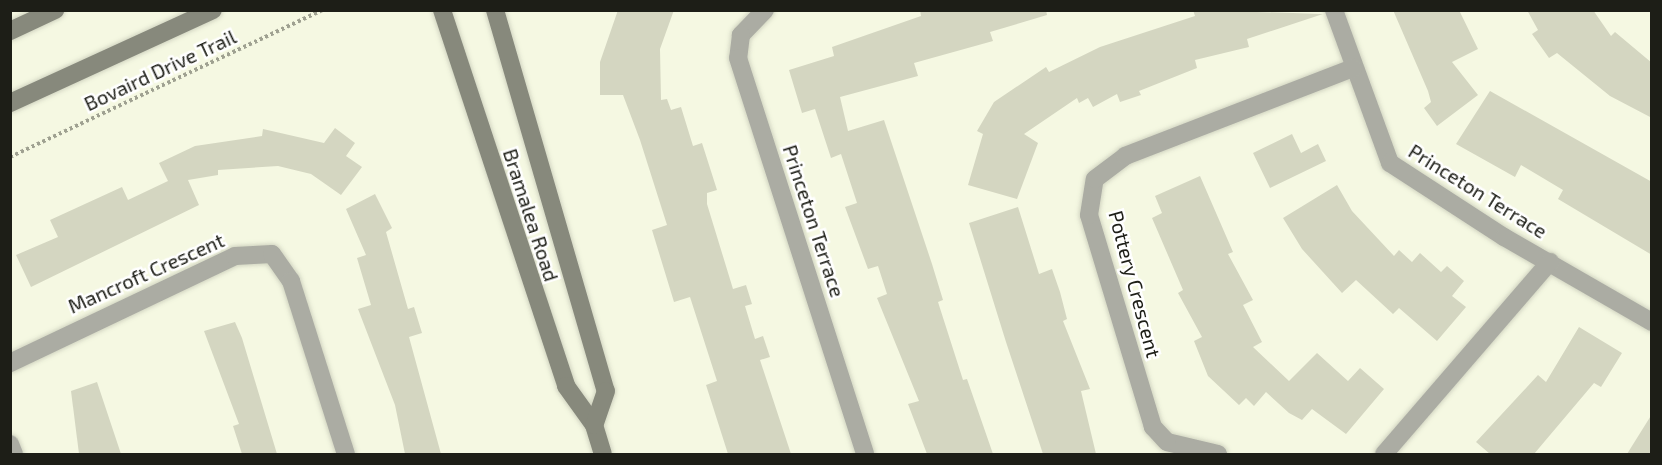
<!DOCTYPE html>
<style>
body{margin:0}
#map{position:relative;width:1662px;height:465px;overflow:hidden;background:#f5f8e2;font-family:"Exo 2",sans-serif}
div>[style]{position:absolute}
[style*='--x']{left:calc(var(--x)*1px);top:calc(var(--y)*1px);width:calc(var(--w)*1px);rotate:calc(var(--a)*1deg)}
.building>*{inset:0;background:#d4d6c1}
.path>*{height:4px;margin-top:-2px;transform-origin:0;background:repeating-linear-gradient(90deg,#9fa191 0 3px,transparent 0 6px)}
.roads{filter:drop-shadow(0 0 2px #d2d5c2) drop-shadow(0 0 2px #d2d5c2)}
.minor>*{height:18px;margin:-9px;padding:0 9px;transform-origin:9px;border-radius:9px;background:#abaca3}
.secondary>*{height:18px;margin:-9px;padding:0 9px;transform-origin:9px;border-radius:9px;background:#87897c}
span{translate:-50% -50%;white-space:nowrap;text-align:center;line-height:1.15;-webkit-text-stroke:5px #fff;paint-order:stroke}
.street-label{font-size:20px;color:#1d1e17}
.frame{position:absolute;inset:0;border:12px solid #1d1e17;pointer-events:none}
</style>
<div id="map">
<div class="building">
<i style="clip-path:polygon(618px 10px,674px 10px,660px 49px,661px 100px,667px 99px,671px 110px,681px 107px,693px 146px,702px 143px,717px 190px,707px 193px,707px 204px,733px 289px,746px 285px,752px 304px,745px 306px,755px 339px,763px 336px,770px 357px,760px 360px,791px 454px,728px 454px,706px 385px,717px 381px,690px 297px,674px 302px,652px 230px,667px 225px,640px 140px,623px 95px,600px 95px,600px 62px)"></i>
<i style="clip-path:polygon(920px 10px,1046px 10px,1047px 15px,990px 32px,993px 41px,914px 63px,918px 76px,840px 97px,848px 131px,884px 120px,932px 264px,943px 300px,938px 302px,963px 380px,967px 379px,993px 454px,927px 454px,908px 404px,919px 401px,877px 298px,887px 294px,878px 266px,868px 269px,845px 207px,857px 203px,841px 154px,831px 158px,815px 109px,802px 113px,789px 70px,834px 56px,832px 47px,921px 16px)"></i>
<i style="clip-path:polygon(1193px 10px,1323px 14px,1247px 39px,1249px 47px,1195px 60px,1197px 68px,1139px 91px,1141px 95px,1120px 102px,1117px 94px,1093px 107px,1088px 98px,1079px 103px,1077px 98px,1024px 134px,1038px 143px,1017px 199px,968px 185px,983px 134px,977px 131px,994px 102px,1046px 67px,1049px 72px,1100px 47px,1195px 16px)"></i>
<i style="clip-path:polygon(1393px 10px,1459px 10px,1478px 49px,1452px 62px,1478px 95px,1437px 126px,1424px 108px,1431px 102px,1428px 91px)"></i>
<i style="clip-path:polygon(1527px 10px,1593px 10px,1611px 36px,1615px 32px,1652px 63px,1652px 118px,1610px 96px,1557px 53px,1549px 58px,1532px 34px,1538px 30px)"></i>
<i style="clip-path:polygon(1490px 91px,1652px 182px,1652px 255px,1558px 199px,1563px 190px,1521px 165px,1515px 177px,1456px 144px)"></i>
<i style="clip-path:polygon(335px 128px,355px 143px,346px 156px,362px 167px,341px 195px,311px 174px,278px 166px,218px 170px,218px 175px,188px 180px,199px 205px,31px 287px,16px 255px,58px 237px,50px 220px,122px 187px,128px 200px,168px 181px,159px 163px,195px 146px,262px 136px,263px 129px,324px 143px)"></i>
<i style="clip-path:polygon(1292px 134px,1301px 153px,1318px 144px,1326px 161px,1270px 188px,1253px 153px)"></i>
<i style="clip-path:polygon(1200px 176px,1233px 252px,1228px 254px,1253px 300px,1243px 305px,1262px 342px,1253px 347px,1289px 381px,1317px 353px,1348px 381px,1360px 368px,1384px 389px,1346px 434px,1312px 409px,1302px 420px,1289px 413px,1266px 392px,1254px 406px,1246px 398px,1239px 405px,1208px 376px,1194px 341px,1202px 337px,1178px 293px,1183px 290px,1152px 218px,1162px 213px,1155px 196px)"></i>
<i style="clip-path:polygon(1337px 185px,1352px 211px,1394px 256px,1399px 250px,1412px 262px,1420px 253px,1441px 272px,1447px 266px,1464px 281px,1452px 296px,1466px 307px,1437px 341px,1399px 308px,1393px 314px,1356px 280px,1342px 293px,1302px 249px,1283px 218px)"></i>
<i style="clip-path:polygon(375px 194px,392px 228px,386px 232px,408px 309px,414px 307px,422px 333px,409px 337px,441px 454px,405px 454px,395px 405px,358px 309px,371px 305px,357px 258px,366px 255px,346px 209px)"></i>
<i style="clip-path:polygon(1018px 207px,1039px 274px,1052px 269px,1060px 292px,1067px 319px,1063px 321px,1090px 389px,1081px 391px,1096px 454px,1043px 454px,1006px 342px,969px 223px)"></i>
<i style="clip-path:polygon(235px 322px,242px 338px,277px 454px,242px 454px,233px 426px,239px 424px,204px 331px)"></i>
<i style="clip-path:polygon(1579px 327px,1622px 353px,1601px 387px,1594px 383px,1534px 454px,1490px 454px,1476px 442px,1538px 375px,1546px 382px)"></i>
<i style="clip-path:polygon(97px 382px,121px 454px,79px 454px,71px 391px)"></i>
<i style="clip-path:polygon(1652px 414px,1652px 454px,1627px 454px)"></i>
</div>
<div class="path">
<i style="--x:10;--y:157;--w:345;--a:-25.2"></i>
</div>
<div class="roads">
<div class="minor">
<i style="--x:765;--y:10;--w:35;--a:134"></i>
<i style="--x:741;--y:35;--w:23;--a:97"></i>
<i style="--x:738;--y:58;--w:416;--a:72.2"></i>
<i style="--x:1334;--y:10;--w:163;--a:69.9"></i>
<i style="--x:1390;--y:163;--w:136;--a:33"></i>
<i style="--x:1504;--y:237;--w:171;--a:29.9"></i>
<i style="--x:10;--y:363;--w:249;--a:-25.4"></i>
<i style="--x:235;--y:256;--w:37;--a:-3"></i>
<i style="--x:272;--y:254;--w:33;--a:55"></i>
<i style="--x:291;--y:281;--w:182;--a:72.4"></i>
<i style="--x:10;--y:444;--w:11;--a:68"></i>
<i style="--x:1218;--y:454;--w:52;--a:-166.8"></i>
<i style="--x:1167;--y:442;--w:21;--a:-133"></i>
<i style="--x:1153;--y:427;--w:221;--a:-106.8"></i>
<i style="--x:1089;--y:215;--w:36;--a:-81"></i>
<i style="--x:1095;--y:179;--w:38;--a:-37"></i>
<i style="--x:1125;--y:156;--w:244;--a:-21.1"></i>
<i style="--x:1384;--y:454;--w:254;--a:-49.2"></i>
</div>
<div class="secondary">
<i style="--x:442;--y:10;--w:396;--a:71.7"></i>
<i style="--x:566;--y:386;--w:48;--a:54.3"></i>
<i style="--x:594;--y:425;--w:30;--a:73"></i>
<i style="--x:495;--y:10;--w:397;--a:73.8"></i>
<i style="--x:606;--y:391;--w:36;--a:109"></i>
<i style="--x:10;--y:31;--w:50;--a:-25"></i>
<i style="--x:10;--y:103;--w:223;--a:-24.6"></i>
</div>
</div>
<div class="street-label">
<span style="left:160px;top:70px;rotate:-25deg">Bovaird Drive Trail</span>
<span style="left:1478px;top:191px;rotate:32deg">Princeton Terrace</span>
<span style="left:531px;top:215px;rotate:72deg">Bramalea Road</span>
<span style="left:814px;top:221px;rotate:72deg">Princeton Terrace</span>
<span style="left:146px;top:273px;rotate:-24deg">Mancroft Crescent</span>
<span style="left:1135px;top:284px;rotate:75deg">Pottery Crescent</span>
</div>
<div class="frame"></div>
</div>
